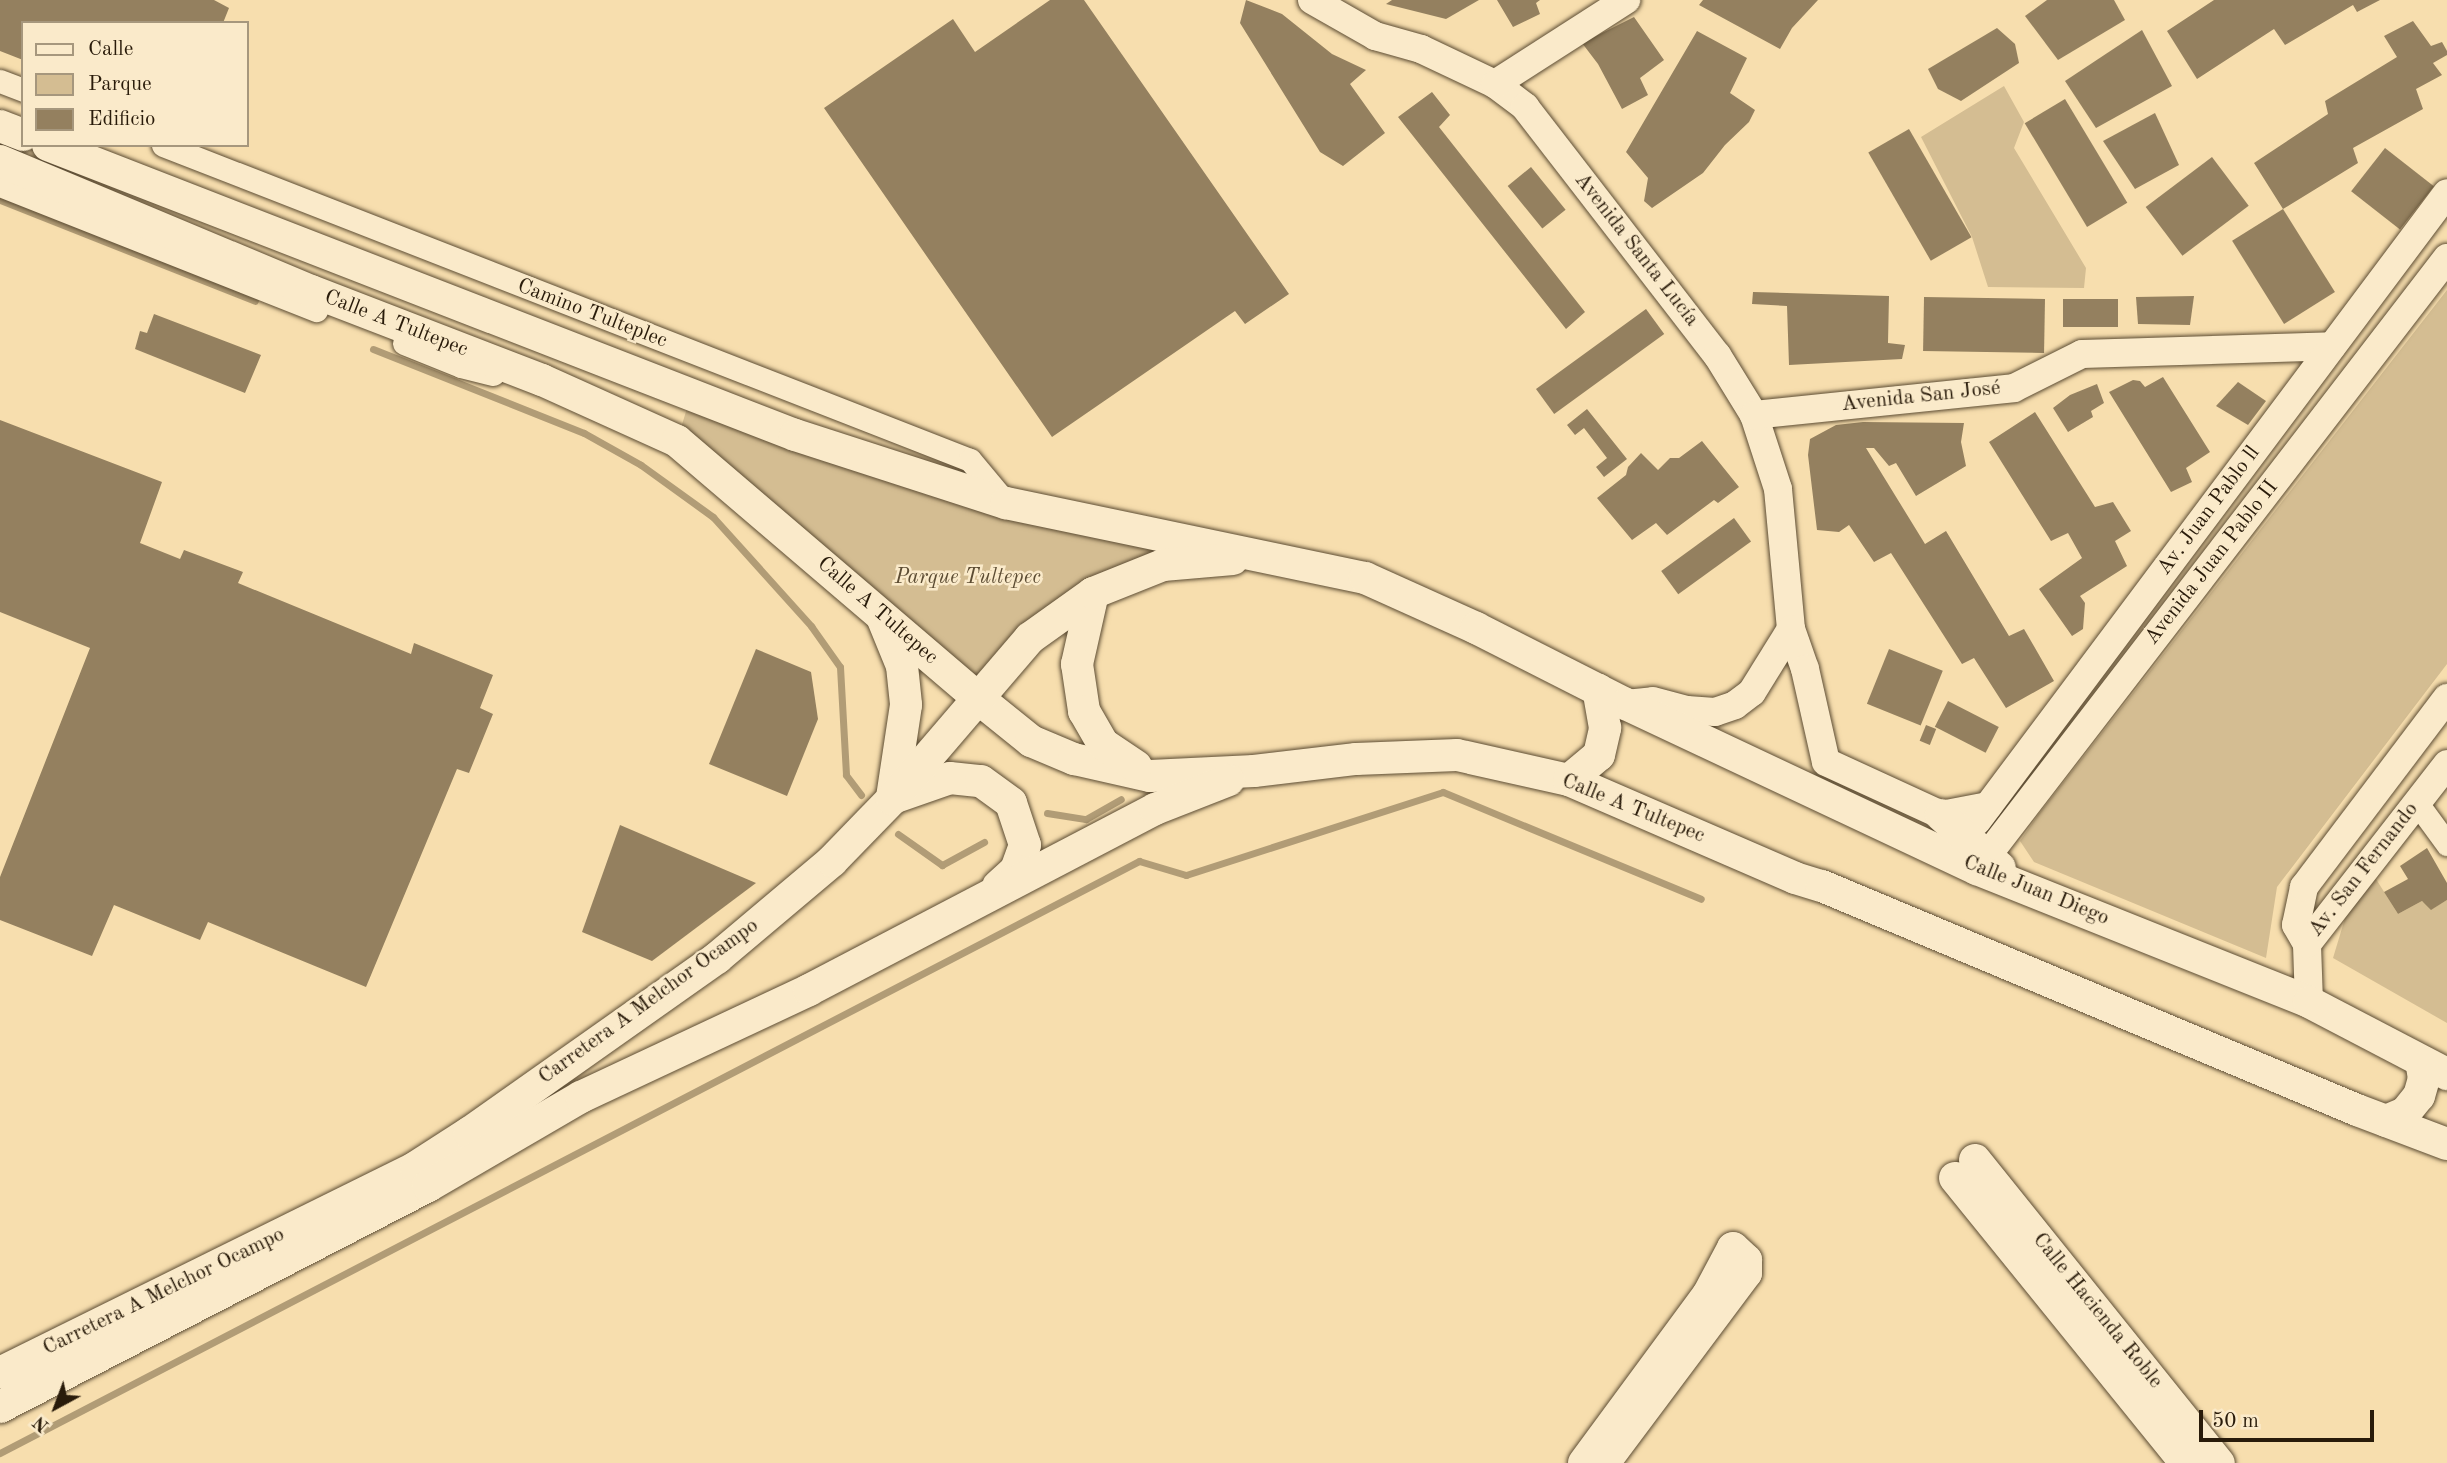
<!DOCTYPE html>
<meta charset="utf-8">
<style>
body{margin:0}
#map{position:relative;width:2447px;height:1463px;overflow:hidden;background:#f7deae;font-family:"Old Standard TT",serif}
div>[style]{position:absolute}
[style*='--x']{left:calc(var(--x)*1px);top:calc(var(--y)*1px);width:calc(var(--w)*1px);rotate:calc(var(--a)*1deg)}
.green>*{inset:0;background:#d4bd92}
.stream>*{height:7px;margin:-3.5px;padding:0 3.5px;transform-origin:3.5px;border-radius:3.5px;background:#b19c76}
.building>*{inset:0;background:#94805f;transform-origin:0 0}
.roads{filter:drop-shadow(0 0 2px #5c4c33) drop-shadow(0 0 2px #5c4c33)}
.minor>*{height:23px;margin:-11.5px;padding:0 11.5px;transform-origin:11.5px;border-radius:11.5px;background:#faeaca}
.tertiary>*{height:28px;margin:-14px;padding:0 14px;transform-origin:14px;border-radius:14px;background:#faeaca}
.secondary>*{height:32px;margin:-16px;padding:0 16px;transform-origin:16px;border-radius:16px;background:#faeaca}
span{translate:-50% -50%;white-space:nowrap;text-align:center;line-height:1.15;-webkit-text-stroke:5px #faeaca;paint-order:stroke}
.street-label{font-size:21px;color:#291b0a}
.park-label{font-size:21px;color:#5c4c33;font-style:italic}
.legend{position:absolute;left:21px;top:21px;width:228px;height:126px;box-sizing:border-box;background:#faeaca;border:2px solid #a6977d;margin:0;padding:9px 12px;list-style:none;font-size:21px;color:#291b0a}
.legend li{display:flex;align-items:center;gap:14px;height:35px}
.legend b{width:35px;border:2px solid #a6977d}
.north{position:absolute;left:21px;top:1372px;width:70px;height:70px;-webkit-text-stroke:5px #faeaca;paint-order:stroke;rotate:221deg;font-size:19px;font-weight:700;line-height:28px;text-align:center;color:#291b0a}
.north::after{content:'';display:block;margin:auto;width:24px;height:32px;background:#291b0a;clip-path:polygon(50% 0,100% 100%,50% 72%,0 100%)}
.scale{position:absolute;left:2199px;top:1410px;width:175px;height:32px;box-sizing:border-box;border:4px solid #291b0a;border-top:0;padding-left:9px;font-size:21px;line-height:24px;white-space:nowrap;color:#291b0a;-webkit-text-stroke:5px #faeaca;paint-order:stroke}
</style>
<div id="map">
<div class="green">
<i style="clip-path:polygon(2004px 86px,2024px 122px,2014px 148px,2086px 268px,2084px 288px,1988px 287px,1972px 237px,1921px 137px)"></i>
<i style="clip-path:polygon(2447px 290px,2447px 664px,2277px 887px,2266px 958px,2034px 862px,2020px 841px,2038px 815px)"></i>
<i style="clip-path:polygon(691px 395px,1057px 519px,1269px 557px,1100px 587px,978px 697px,677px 441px)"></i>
<i style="clip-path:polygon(2376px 879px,2398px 914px,2422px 901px,2432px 909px,2447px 900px,2447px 1023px,2333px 958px,2349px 905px)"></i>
</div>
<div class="stream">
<i style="--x:0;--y:200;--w:274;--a:21.6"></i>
<i style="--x:373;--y:349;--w:227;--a:21.7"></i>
<i style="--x:584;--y:433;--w:65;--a:29.3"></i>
<i style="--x:641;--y:465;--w:89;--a:35.8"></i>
<i style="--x:713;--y:517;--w:147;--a:48"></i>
<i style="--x:811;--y:626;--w:50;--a:54.7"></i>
<i style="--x:840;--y:667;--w:108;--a:86.8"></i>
<i style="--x:846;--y:775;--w:25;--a:53"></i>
<i style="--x:1047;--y:813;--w:39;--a:9"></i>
<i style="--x:1086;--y:819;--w:40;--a:-29.7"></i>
<i style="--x:898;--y:834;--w:54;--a:35.2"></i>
<i style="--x:942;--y:865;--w:48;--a:-28.7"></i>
<i style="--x:0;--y:1453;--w:1284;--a:-27.46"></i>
<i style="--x:1139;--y:861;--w:49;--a:16.6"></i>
<i style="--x:1186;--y:875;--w:270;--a:-17.9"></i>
<i style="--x:1443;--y:792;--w:279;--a:22.5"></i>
</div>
<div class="building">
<i style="clip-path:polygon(0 0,214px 0,229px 8px,223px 23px,23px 23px,23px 60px,0 51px)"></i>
<i style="clip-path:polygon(1050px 0,1084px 0,1289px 294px,1245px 324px,1235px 311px,1052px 437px,824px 108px,953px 19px,975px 52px)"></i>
<i style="clip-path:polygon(1246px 0,1282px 14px,1332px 54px,1366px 70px,1350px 84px,1385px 133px,1343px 166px,1320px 152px,1240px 23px)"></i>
<i style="clip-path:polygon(1392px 0,1479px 0,1446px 19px,1386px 4px)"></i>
<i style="clip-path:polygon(1497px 0,1540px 0,1536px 3px,1540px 14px,1513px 27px)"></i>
<i style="clip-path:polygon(1703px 0,1818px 0,1792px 28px,1780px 49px,1699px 5px)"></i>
<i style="clip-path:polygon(2047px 0,2114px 0,2125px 20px,2058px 60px,2025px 16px)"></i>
<i style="clip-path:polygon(2214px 0,2380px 0,2357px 12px,2353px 5px,2285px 45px,2274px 29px,2197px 79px,2167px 31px)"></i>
<i style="clip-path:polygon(1634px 17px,1664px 60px,1640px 78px,1648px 95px,1622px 109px,1598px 64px,1582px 43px)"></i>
<i style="clip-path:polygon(2413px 21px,2431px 46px,2442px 42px,2447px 51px,2447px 55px,2433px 63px,2442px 75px,2416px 89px,2423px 109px,2353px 148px,2358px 163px,2283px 209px,2254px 163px,2328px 114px,2325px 101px,2397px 57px,2384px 36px)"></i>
<i style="clip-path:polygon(1997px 28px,2015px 44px,2019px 63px,1961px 101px,1938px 89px,1928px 69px)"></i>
<i style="clip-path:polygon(2142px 30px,2172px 86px,2096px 128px,2065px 81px)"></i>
<i style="clip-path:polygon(1697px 31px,1747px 58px,1730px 93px,1755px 110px,1749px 122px,1725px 145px,1703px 173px,1652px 208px,1644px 201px,1648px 178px,1626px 152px)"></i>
<i style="clip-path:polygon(1432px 92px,1450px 115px,1439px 127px,1585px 312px,1566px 329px,1398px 117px)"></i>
<i style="left:2065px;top:99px;width:121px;height:47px;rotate:59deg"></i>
<i style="clip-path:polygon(2155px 113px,2179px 165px,2135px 189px,2103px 141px)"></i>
<i style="left:1909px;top:129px;width:125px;height:47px;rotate:60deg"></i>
<i style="left:2385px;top:148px;width:62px;height:55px;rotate:38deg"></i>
<i style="left:2212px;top:157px;width:61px;height:83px;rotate:53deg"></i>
<i style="left:1531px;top:167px;width:55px;height:30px;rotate:51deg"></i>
<i style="left:2283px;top:209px;width:98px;height:60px;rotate:58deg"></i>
<i style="clip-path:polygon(1753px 292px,1889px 296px,1888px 343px,1905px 345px,1902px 359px,1789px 365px,1787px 306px,1752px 304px)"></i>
<i style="clip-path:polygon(2194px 296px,2190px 325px,2138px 324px,2136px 297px)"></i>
<i style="left:2045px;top:299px;width:54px;height:121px;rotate:91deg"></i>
<i style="left:2063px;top:299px;width:55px;height:28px"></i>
<i style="left:1646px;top:309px;width:31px;height:136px;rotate:54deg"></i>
<i style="clip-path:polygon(154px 314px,261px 355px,245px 393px,135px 349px,140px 331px,147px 333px)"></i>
<i style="clip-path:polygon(2163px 377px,2210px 452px,2186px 468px,2192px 482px,2171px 492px,2109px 392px,2133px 380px,2140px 381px,2145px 387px)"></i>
<i style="clip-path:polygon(2238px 382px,2266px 401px,2248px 425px,2216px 406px)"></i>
<i style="clip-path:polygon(2097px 384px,2104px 403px,2091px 411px,2093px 417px,2068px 432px,2053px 408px,2070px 395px)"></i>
<i style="clip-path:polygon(1587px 409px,1627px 459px,1604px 477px,1596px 467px,1607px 458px,1584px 428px,1575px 435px,1567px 425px)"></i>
<i style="clip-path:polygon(2035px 412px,2095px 507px,2113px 502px,2131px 531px,2115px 541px,2127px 566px,2080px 596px,2085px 603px,2083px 629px,2072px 636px,2039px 589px,2082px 558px,2068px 533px,2051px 541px,1989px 442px)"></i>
<i style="clip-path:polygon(0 420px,162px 482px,140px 543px,180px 559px,184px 550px,243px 572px,238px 583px,411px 654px,414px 643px,493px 675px,480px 708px,493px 714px,469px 773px,457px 769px,366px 987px,208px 922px,200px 940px,114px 905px,92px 956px,0 920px,0 877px,90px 648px,0 612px)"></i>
<i style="clip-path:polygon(1863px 422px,1964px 423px,1961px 442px,1966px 466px,1916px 496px,1896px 463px,1889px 466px,1874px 448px,1866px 448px,1925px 544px,1946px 531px,2009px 636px,2024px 629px,2054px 681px,2006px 708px,1974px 658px,1962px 664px,1891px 553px,1874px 562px,1849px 525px,1839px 532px,1817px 530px,1808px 455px,1810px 439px,1836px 425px)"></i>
<i style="clip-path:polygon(1702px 441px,1739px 487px,1718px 503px,1714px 500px,1667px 535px,1656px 523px,1632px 540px,1597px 498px,1626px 475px,1628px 467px,1641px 453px,1658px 470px,1670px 458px,1679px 458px)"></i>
<i style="left:1734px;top:518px;width:29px;height:90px;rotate:54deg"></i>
<i style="clip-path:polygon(756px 649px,811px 672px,818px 719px,787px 796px,709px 764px)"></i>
<i style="left:1889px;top:649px;width:58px;height:59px;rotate:22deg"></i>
<i style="left:1948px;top:701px;width:57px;height:29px;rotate:27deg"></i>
<i style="left:1926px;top:725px;width:11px;height:17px;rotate:22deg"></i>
<i style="clip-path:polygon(620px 825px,756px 883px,652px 961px,582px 932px)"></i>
<i style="clip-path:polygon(2427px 848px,2447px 883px,2447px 900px,2431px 910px,2422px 901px,2398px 914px,2384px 892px,2408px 879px,2400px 866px)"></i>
</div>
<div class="roads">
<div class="minor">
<i style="--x:0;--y:81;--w:25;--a:21"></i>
<i style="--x:163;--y:145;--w:866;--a:21.32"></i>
<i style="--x:970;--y:460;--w:56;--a:50.1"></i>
<i style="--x:0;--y:185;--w:340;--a:21.6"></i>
<i style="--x:404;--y:343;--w:61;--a:22"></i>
<i style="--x:461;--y:366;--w:33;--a:14"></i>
<i style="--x:2417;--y:803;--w:51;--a:53.8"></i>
</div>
<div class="tertiary">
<i style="--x:1312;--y:0;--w:73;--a:29.7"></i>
<i style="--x:1375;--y:36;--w:48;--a:15.8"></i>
<i style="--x:1421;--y:49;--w:82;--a:25.3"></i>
<i style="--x:1495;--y:84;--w:38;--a:37"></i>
<i style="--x:1525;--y:107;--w:314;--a:52.3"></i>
<i style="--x:1717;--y:355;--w:70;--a:58.3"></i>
<i style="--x:1754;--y:415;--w:78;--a:72"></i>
<i style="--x:1778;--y:489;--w:141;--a:84.7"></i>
<i style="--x:1791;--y:629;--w:42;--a:70.7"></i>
<i style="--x:1805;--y:669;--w:95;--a:77.3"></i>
<i style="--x:1826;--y:762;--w:127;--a:24.7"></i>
<i style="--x:1941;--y:815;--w:48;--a:-10.8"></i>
<i style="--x:1495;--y:84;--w:156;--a:-32.7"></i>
<i style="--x:1754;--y:415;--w:261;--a:-5.9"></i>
<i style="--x:2014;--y:388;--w:76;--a:-26.6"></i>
<i style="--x:2082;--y:354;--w:250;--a:-1.8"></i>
<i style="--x:1626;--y:704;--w:27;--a:-6"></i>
<i style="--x:1653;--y:701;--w:35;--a:15"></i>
<i style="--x:1687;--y:710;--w:28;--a:4"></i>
<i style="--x:1715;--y:712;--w:21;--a:-19"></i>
<i style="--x:1735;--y:705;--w:21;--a:-37"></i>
<i style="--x:1752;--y:692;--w:74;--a:-58.2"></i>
<i style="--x:1977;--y:821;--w:784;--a:-53.19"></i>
<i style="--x:1977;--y:869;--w:771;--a:-52.43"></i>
<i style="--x:2307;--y:944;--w:228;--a:-52.1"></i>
<i style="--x:2309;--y:1002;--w:58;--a:-92"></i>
<i style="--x:2307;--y:944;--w:22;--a:-120"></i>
<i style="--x:2296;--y:925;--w:39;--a:-78"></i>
<i style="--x:2304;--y:887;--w:237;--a:-52.9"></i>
</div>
<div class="secondary">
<i style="--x:0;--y:126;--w:25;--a:21"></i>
<i style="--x:48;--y:145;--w:801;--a:21.22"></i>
<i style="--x:795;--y:435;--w:222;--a:17.9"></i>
<i style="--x:1006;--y:503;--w:367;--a:11.8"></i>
<i style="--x:1365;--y:578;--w:122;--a:24.2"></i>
<i style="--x:1476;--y:628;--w:168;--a:26.9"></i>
<i style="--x:1626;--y:704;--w:388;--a:25.2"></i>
<i style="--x:1977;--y:869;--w:358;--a:21.8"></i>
<i style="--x:2309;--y:1002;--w:156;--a:27.6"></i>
<i style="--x:0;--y:161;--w:337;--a:22.7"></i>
<i style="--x:311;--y:291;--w:248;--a:21.1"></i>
<i style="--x:542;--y:380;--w:148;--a:24.3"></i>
<i style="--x:677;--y:441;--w:397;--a:40.5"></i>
<i style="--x:979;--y:699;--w:67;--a:38.9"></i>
<i style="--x:1031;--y:741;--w:47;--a:22.7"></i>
<i style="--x:1074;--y:759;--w:78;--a:12.6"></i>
<i style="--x:1150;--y:776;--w:104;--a:-2.8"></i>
<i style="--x:1254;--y:771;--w:103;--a:-6.7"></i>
<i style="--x:1356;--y:759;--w:101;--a:-2.3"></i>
<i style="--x:1457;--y:755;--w:115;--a:12.6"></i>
<i style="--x:1569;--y:780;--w:246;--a:23.4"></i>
<i style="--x:1795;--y:878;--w:28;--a:17"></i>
<i style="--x:1822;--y:886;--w:580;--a:22.72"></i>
<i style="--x:2357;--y:1110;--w:96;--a:20.7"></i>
<i style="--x:1093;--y:593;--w:73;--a:102.7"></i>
<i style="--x:1077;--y:664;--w:48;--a:81.5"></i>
<i style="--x:1084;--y:711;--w:38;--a:60"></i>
<i style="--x:1103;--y:744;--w:40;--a:34"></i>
<i style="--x:882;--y:617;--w:53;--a:67.8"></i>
<i style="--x:902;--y:666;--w:39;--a:84"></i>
<i style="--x:906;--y:705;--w:94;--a:98.6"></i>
<i style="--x:1569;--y:780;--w:39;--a:-40"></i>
<i style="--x:1599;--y:755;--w:28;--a:-77"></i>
<i style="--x:1605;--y:728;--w:39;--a:-100"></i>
<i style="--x:896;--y:797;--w:57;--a:-19.4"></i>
<i style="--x:950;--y:778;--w:31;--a:6"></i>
<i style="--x:981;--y:781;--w:37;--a:36"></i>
<i style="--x:1011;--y:803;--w:44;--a:71.6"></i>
<i style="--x:1025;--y:845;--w:27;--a:110"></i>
<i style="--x:1016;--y:870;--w:24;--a:138"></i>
<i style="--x:1941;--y:815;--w:79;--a:41.9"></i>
<i style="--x:2386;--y:1121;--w:21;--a:-23"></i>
<i style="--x:2405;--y:1113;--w:22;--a:-51"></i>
<i style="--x:2419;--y:1096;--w:18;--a:-74"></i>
<i style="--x:2424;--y:1079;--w:18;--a:-99"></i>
<i style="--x:1975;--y:1160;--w:389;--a:51.2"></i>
<i style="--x:1955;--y:1178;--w:367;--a:51"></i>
<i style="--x:0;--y:1373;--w:464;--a:-26.3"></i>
<i style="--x:416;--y:1167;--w:63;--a:-32.7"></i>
<i style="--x:469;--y:1133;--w:304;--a:-35.2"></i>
<i style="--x:717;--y:958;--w:150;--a:-40.1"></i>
<i style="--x:832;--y:861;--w:86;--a:-45.9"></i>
<i style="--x:892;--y:799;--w:212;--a:-49.4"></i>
<i style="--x:1030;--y:638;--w:77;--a:-35.5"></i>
<i style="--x:1093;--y:593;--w:75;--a:-21.8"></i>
<i style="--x:1163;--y:565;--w:70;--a:-4.9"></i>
<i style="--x:0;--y:1407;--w:482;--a:-27.3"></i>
<i style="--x:428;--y:1186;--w:177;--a:-30.2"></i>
<i style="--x:581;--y:1097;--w:252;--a:-25.1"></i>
<i style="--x:809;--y:990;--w:390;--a:-27.6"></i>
<i style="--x:1155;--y:809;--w:79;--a:-21.4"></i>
<i style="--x:1584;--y:1463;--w:209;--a:-53.6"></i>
<i style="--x:1708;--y:1295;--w:53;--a:-62"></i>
<i style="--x:1733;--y:1248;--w:18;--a:43"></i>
<i style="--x:1746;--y:1260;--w:13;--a:90"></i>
<i style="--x:1746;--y:1273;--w:237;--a:126.8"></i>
</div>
</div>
<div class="street-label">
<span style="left:1636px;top:250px;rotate:52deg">Avenida Santa Lucía</span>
<span style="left:592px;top:314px;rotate:21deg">Camino Tulteplec</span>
<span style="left:396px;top:324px;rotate:21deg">Calle A Tultepec</span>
<span style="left:1921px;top:397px;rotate:-6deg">Avenida San José</span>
<span style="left:2209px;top:511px;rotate:-53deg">Av. Juan Pablo ll</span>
<span style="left:2212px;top:563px;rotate:-52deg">Avenida Juan Pablo II</span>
<span style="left:877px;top:611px;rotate:41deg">Calle A Tultepec</span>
<span style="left:1633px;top:809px;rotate:22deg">Calle A Tultepec</span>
<span style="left:2364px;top:870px;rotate:-52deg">Av. San Fernando</span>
<span style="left:2036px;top:891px;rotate:22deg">Calle Juan Diego</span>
<span style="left:649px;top:1002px;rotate:-36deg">Carretera A Melchor Ocampo</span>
<span style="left:164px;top:1292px;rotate:-26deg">Carretera A Melchor Ocampo</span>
<span style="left:2097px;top:1311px;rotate:51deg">Calle Hacienda Roble</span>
</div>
<div class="park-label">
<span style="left:968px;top:578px">Parque Tultepec</span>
</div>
<ul class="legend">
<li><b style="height:9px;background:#faeaca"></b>Calle</li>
<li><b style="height:19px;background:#d4bd92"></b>Parque</li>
<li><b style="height:19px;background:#94805f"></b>Edificio</li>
</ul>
<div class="north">N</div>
<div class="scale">50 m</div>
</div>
